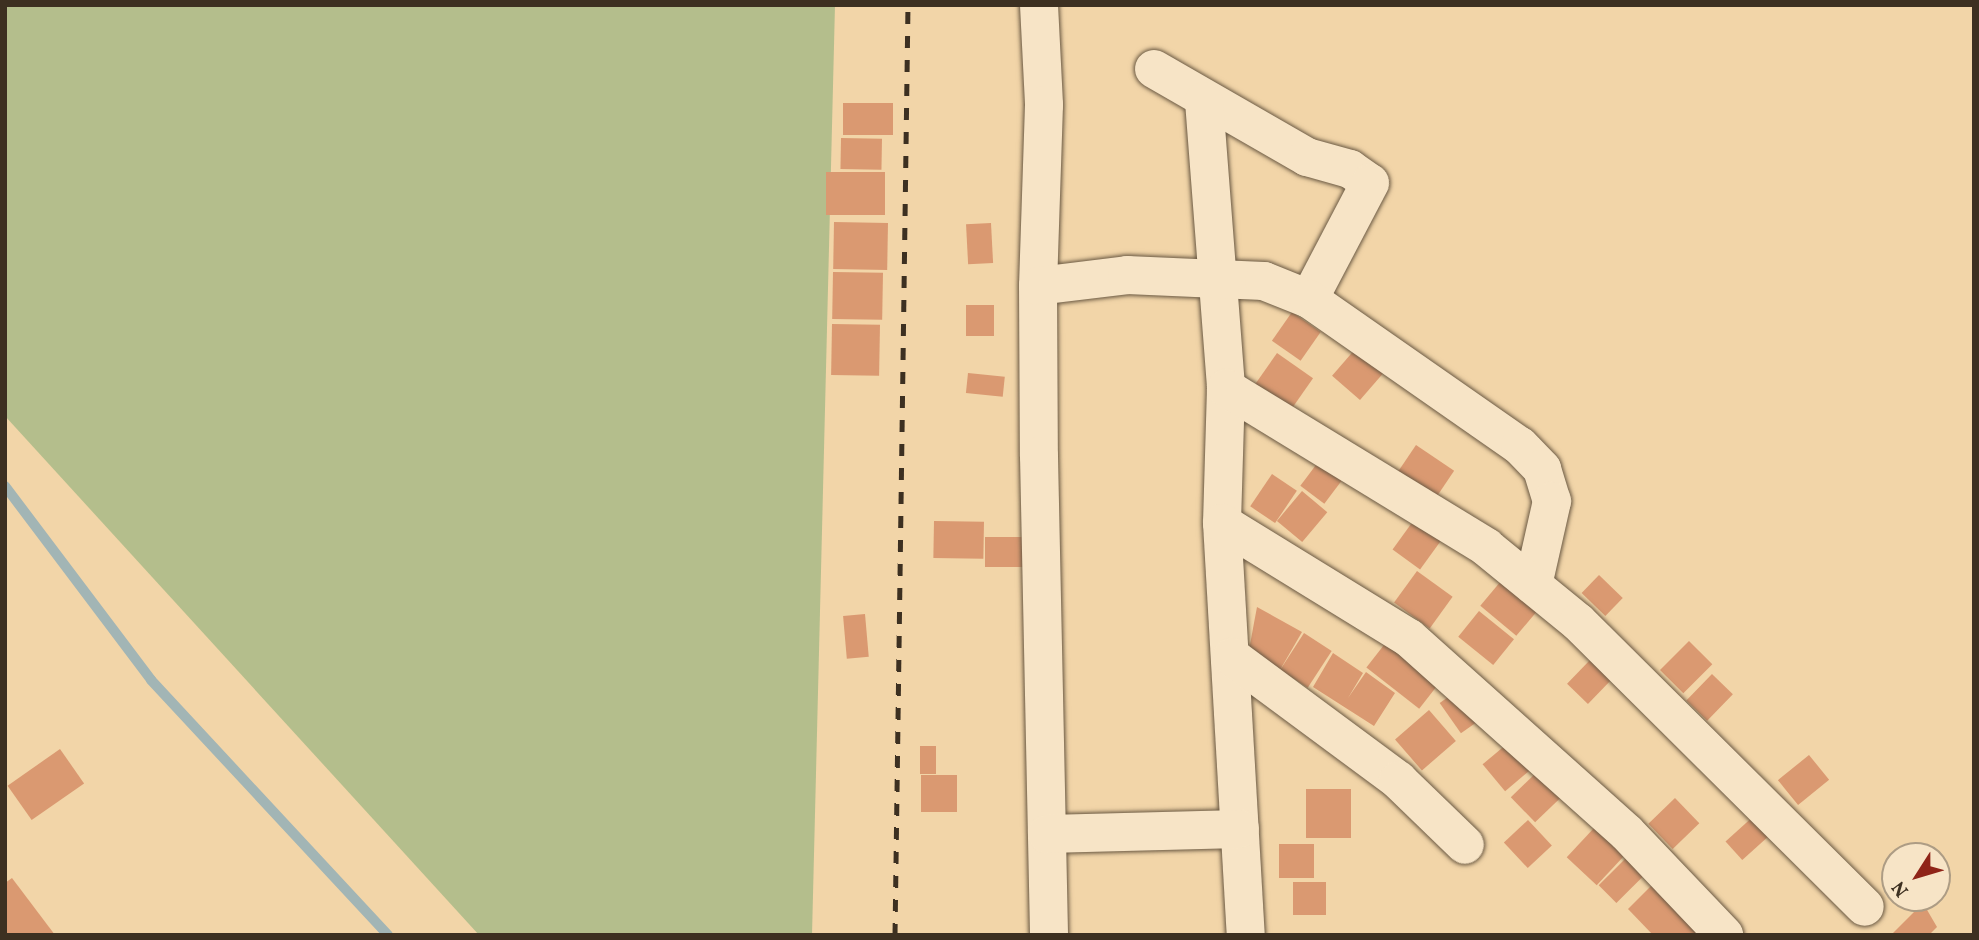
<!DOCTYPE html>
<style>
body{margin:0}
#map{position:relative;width:1979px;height:940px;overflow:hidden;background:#f2d5a8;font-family:Vollkorn,serif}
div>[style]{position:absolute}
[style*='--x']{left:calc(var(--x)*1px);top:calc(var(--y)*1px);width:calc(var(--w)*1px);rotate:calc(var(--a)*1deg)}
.green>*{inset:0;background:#b4be8c}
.stream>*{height:10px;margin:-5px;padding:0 5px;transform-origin:5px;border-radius:5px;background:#a2b5b5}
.building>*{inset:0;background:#da9971;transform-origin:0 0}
.roads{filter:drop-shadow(0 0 2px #6a5943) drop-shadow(0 0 2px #6a5943)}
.minor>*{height:38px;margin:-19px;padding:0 19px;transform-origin:19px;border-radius:19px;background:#f7e4c6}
.rail>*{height:5px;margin-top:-2.5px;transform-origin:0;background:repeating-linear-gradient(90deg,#3d3021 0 12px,transparent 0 24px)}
span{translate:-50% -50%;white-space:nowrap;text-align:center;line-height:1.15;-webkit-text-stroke:5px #f7e4c6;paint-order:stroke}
.frame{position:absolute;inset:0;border:7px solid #3d3021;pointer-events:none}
.north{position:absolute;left:1881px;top:842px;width:70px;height:70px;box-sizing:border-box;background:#f7e4c6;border:2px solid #ad9c84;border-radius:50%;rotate:233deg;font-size:19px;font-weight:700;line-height:28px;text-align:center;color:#3d3021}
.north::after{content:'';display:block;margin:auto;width:24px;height:32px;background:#8f2418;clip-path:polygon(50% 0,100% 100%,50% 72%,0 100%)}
</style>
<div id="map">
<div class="green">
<i style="clip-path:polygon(5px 5px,835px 5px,812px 935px,479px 935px,5px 416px)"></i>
</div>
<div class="stream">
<i style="--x:5;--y:486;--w:243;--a:53"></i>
<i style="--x:151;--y:680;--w:348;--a:47.1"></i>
</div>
<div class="building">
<i style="left:843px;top:103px;width:50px;height:32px"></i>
<i style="left:841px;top:138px;width:41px;height:31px;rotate:1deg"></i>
<i style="left:826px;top:172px;width:59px;height:43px"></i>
<i style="left:834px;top:222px;width:54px;height:47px;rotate:1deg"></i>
<i style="left:991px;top:223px;width:40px;height:25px;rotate:87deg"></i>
<i style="left:833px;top:272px;width:50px;height:47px;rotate:1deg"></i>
<i style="left:994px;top:305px;width:31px;height:28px;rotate:90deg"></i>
<i style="left:1292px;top:312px;width:35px;height:35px;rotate:35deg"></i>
<i style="left:832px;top:324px;width:48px;height:51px;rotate:1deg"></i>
<i style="left:1357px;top:347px;width:37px;height:38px;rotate:41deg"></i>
<i style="left:1277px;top:353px;width:44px;height:40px;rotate:35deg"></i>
<i style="left:968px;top:373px;width:37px;height:20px;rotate:6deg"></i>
<i style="left:1416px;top:445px;width:46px;height:44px;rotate:34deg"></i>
<i style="left:1322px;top:457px;width:30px;height:36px;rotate:37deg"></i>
<i style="left:1272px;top:474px;width:30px;height:39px;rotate:34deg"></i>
<i style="left:1302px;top:491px;width:33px;height:39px;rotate:40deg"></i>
<i style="left:1419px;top:513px;width:34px;height:45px;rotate:36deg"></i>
<i style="left:934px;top:521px;width:50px;height:37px;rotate:1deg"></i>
<i style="left:985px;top:537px;width:55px;height:30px"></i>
<i style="left:1417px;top:571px;width:44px;height:39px;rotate:36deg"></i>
<i style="left:1506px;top:575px;width:47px;height:40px;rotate:40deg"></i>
<i style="left:1599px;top:575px;width:33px;height:25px;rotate:44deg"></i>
<i style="clip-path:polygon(1257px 607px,1302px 632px,1280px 670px,1249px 650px)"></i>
<i style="left:1479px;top:611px;width:45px;height:33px;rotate:39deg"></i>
<i style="left:865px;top:614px;width:43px;height:22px;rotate:85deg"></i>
<i style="left:1304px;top:633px;width:33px;height:44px;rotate:33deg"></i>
<i style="left:1391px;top:636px;width:67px;height:40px;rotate:38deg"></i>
<i style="left:1689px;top:641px;width:33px;height:41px;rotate:45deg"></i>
<i style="clip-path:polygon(1333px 653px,1363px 673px,1348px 698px,1366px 672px,1395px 693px,1374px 726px,1313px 687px)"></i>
<i style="left:1590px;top:660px;width:29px;height:33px;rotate:44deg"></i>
<i style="left:1712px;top:674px;width:29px;height:37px;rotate:44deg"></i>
<i style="left:1461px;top:688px;width:37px;height:26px;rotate:55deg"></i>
<i style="left:1429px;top:710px;width:41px;height:45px;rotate:49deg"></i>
<i style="left:1514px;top:738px;width:35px;height:41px;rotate:50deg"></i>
<i style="left:920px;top:746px;width:16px;height:28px"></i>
<i style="left:60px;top:749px;width:42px;height:64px;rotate:55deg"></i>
<i style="left:1809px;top:755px;width:32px;height:40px;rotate:51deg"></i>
<i style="left:1541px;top:768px;width:35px;height:42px;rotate:46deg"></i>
<i style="left:921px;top:775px;width:36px;height:37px"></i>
<i style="left:1306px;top:789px;width:45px;height:49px"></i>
<i style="left:1675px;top:798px;width:35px;height:37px;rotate:46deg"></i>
<i style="left:1756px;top:814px;width:25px;height:41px;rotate:48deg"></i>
<i style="left:1528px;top:820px;width:35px;height:33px;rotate:47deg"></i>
<i style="left:1594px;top:828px;width:41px;height:40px;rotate:43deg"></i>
<i style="left:1279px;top:844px;width:35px;height:34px"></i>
<i style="left:1627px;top:857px;width:25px;height:40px;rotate:45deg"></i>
<i style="clip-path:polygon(1660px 877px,1704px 925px,1694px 935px,1653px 935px,1628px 909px)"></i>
<i style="clip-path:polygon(12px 878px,55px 935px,5px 935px,5px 883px)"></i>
<i style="left:1293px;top:882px;width:33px;height:33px"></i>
<i style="clip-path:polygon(1923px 903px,1937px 927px,1929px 935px,1891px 935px)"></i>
</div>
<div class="roads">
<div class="minor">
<i style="--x:1039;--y:5;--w:100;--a:87.1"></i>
<i style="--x:1044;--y:105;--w:181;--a:91.9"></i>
<i style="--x:1038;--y:286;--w:170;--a:89.7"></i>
<i style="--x:1039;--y:456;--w:479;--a:88.8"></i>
<i style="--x:1154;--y:69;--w:177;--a:29.9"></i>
<i style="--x:1307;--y:157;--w:45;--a:15.6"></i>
<i style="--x:1350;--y:169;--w:24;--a:35"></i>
<i style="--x:1370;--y:183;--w:131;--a:117.7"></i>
<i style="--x:1204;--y:101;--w:288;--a:85.6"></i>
<i style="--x:1226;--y:388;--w:135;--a:91.7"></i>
<i style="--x:1222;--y:523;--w:413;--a:86.7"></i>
<i style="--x:1038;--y:286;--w:90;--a:-7"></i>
<i style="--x:1127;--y:275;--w:137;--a:2.5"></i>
<i style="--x:1264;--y:281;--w:48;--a:21.8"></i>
<i style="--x:1309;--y:299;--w:257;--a:34.9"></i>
<i style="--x:1520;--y:446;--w:32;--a:46"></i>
<i style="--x:1542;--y:469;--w:34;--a:73"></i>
<i style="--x:1552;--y:501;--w:86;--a:102.7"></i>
<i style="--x:1226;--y:388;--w:305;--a:31.4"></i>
<i style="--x:1486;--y:547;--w:119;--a:39.2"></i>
<i style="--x:1578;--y:622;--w:404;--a:44.8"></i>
<i style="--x:1222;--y:523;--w:220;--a:31.6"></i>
<i style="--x:1409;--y:638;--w:292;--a:41.8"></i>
<i style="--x:1627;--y:833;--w:141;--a:46.4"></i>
<i style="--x:1232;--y:657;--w:207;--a:36.5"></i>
<i style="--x:1398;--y:780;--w:93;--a:44.1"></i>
<i style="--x:1047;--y:834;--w:193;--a:-1.5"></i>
</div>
</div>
<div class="rail">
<i style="--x:895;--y:935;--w:930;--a:-89.2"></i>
</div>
<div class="frame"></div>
<div class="north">N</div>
</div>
